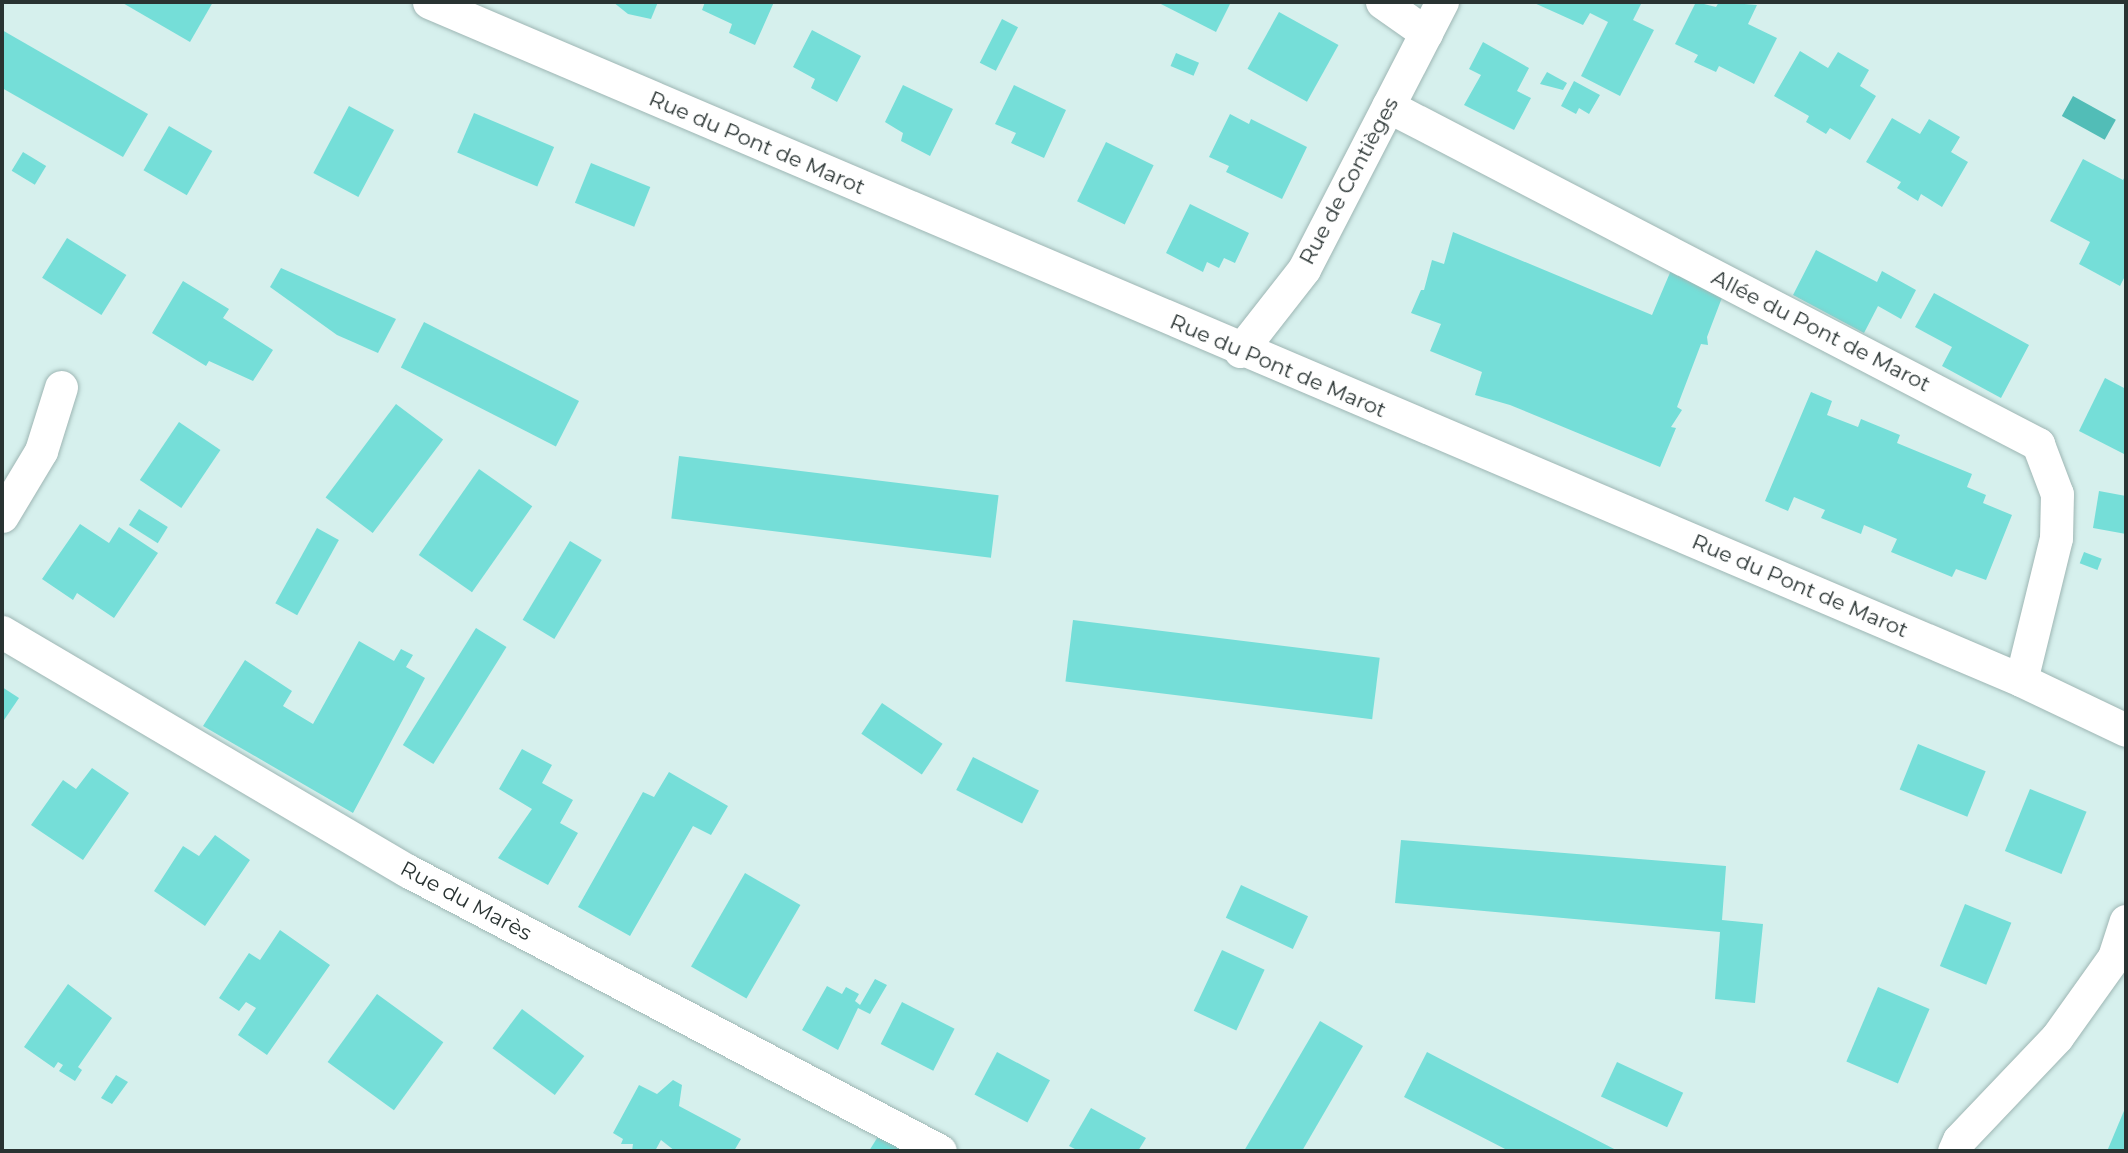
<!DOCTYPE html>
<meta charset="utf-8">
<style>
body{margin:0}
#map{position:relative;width:2128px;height:1153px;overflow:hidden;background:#d6f0ed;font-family:Montserrat,sans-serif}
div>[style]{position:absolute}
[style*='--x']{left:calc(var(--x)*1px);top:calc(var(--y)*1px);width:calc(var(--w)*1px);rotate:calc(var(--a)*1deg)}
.water>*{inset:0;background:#52bdb7;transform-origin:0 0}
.building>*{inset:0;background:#75ded8;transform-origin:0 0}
.roads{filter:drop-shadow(0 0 2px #9eb6b4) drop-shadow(0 0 2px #9eb6b4)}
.minor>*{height:33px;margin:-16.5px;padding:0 16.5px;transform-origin:16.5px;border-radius:16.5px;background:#fff}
span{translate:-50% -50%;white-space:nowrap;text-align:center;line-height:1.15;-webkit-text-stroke:7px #fff;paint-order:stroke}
.street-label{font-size:21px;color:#293332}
.frame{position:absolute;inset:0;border:4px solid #293332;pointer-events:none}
</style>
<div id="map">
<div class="water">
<i style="left:2073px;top:96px;width:49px;height:23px;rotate:29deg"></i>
</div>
<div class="building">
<i style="clip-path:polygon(121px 2px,213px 2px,190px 42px)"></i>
<i style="clip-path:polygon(613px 2px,658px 2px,651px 19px,628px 14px)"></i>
<i style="clip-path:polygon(705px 2px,774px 2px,755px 45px,729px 33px,732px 24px,702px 10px)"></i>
<i style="clip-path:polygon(1157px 2px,1231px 2px,1216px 32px)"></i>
<i style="clip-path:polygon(1532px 2px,1642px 2px,1633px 20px,1654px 30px,1620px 96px,1581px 76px,1608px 22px,1590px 13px,1583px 25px)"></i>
<i style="clip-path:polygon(1696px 2px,1716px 7px,1719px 2px,1757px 5px,1748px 24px,1777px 38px,1754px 84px,1719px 66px,1716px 72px,1694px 62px,1698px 55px,1675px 44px)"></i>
<i style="left:1279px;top:12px;width:68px;height:65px;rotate:29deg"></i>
<i style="left:1002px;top:19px;width:18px;height:49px;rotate:27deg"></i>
<i style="clip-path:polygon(2px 30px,148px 114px,123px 157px,2px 88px)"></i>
<i style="clip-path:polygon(812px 30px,861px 56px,837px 102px,811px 88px,815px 79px,793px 67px)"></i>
<i style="clip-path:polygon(1483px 42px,1529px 68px,1517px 91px,1531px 98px,1514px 130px,1464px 105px,1481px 75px,1469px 69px)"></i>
<i style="clip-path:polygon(1800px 51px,1828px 68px,1838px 52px,1869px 70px,1860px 86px,1876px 96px,1850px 140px,1830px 128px,1826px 134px,1806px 122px,1809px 116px,1774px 96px)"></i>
<i style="left:1176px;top:53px;width:25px;height:14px;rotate:23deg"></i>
<i style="clip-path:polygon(1547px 72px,1567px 83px,1563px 90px,1540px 84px)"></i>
<i style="clip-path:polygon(1574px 81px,1600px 95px,1589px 114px,1579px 108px,1576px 114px,1561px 106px)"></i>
<i style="clip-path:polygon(903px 85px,953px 109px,930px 156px,901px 141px,903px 133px,885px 122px)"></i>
<i style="clip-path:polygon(1014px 85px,1066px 110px,1044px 158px,1011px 143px,1016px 133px,995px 124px)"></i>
<i style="left:349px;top:106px;width:51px;height:76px;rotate:28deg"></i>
<i style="left:474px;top:113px;width:87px;height:43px;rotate:23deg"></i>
<i style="clip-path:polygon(1230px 114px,1249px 124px,1251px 119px,1307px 147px,1282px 199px,1226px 172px,1229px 166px,1209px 157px)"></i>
<i style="clip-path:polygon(1892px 118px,1920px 134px,1929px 119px,1960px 137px,1951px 152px,1968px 162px,1942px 207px,1921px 194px,1918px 201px,1897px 188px,1901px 182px,1866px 162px)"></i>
<i style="left:169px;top:126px;width:50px;height:51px;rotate:30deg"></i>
<i style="left:1106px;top:142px;width:53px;height:66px;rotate:26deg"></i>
<i style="left:23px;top:152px;width:27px;height:22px;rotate:31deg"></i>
<i style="clip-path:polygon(2083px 159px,2123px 180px,2126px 174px,2126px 274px,2120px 286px,2079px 264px,2090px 242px,2050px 221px)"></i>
<i style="left:591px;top:163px;width:64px;height:43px;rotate:22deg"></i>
<i style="clip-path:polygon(1190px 204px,1249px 233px,1235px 263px,1224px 258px,1219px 268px,1207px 262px,1203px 272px,1166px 253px)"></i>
<i style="clip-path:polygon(1453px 232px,1652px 315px,1672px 268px,1723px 295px,1707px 337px,1708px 345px,1701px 344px,1677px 407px,1682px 410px,1671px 427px,1676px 428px,1660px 467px,1510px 405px,1475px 395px,1482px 372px,1430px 351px,1441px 324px,1411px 313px,1421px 290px,1424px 290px,1432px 260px,1444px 264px)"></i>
<i style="left:67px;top:238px;width:70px;height:47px;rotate:32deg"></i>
<i style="clip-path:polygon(1816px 250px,1877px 282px,1882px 271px,1916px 290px,1901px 319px,1878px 306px,1864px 333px,1793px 295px)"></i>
<i style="clip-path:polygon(281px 268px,396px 319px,378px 353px,337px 335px,270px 287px)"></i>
<i style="clip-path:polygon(183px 281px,229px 309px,223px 318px,273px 350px,253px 381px,209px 361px,206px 366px,152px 333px)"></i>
<i style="clip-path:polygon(1934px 293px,2029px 345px,2001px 398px,1942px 366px,1952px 347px,1915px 327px)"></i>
<i style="left:424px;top:322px;width:174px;height:51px;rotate:27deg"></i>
<i style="clip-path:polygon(2105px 378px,2126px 389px,2124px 454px,2079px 431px)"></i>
<i style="clip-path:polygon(1811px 392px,1832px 401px,1827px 415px,1858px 427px,1861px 419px,1900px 435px,1897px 443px,1972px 474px,1967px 487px,1986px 495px,1983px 503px,2012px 515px,1986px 580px,1956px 569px,1952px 577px,1891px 552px,1897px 539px,1864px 525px,1861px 534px,1821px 518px,1825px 510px,1794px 497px,1788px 511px,1765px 501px)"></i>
<i style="left:396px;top:404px;width:59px;height:117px;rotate:37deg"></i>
<i style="left:179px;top:422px;width:50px;height:70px;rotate:34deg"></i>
<i style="left:679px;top:456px;width:322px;height:63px;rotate:7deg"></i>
<i style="left:479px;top:469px;width:65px;height:105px;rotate:35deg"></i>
<i style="clip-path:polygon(2099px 491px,2126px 496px,2126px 534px,2093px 528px)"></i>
<i style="left:139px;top:509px;width:34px;height:19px;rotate:32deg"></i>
<i style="clip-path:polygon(80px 524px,109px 543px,119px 527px,158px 553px,114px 618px,77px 593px,73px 600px,42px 579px)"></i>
<i style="left:317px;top:528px;width:25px;height:86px;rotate:29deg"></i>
<i style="left:570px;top:541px;width:37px;height:92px;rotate:31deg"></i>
<i style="left:2084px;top:552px;width:19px;height:12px;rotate:21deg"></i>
<i style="left:1073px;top:620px;width:309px;height:62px;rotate:7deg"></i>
<i style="left:476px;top:628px;width:36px;height:138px;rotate:32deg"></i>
<i style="clip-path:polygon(359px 641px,394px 661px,401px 649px,413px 655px,406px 667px,425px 678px,353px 813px,203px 726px,245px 660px,292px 691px,283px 706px,313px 724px)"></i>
<i style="clip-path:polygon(2px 687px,19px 698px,2px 723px)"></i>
<i style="left:882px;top:703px;width:73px;height:37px;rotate:34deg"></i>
<i style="left:1918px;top:744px;width:73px;height:49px;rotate:22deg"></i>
<i style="clip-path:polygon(522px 749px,552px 765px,542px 783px,573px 800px,560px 823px,578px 833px,548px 885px,498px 858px,532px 809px,499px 789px)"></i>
<i style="left:973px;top:757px;width:74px;height:37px;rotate:27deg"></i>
<i style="clip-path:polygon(92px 768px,129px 793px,83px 860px,31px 825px,63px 780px,76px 789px)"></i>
<i style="clip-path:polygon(669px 772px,728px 806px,711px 835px,693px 826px,630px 936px,578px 907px,643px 792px,654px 797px)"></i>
<i style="left:2030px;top:789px;width:61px;height:67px;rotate:22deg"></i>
<i style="clip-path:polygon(215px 835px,250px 860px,205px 926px,154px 891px,183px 846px,199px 856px)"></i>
<i style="clip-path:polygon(1401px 840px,1726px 866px,1722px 920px,1763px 924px,1755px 1003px,1715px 999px,1720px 932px,1395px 903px)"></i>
<i style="left:745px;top:873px;width:64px;height:108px;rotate:30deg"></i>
<i style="left:1241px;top:885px;width:74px;height:36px;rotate:25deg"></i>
<i style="left:1965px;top:904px;width:50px;height:67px;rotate:22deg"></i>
<i style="clip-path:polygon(280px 930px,330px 965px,267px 1055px,238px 1035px,256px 1008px,246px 1002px,239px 1011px,219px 998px,249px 953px,260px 960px)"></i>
<i style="left:1222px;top:950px;width:47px;height:67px;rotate:25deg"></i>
<i style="clip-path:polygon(875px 979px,887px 985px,870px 1014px,858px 1008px,838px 1050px,802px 1030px,827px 986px,842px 994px,846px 987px,859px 994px,855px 1001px,860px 1005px)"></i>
<i style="clip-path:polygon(68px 984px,112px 1018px,78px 1067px,82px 1070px,75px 1081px,59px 1071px,63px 1065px,58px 1062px,54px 1068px,24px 1047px)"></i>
<i style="left:1878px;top:987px;width:56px;height:81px;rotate:23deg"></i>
<i style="left:377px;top:994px;width:82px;height:84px;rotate:36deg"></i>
<i style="left:902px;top:1002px;width:59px;height:47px;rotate:27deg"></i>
<i style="left:522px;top:1009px;width:78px;height:49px;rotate:37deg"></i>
<i style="clip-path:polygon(1320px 1021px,1363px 1046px,1302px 1151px,1244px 1151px)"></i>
<i style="left:997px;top:1052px;width:60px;height:48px;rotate:28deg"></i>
<i style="clip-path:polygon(1427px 1052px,1498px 1089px,1618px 1151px,1509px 1151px,1404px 1097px)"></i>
<i style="left:1617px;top:1062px;width:73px;height:38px;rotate:25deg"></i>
<i style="clip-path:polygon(116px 1075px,128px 1082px,112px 1104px,101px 1098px)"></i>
<i style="clip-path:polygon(673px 1080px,682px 1085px,679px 1106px,741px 1139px,734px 1151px,675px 1151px,661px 1140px,655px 1151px,632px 1151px,633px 1144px,621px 1144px,623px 1139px,613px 1133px,639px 1085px,657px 1094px)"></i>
<i style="clip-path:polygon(2126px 1106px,2126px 1151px,2115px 1151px,2108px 1149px)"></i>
<i style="clip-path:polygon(1091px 1108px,1146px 1138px,1138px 1151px,1079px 1151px,1069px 1146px)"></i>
<i style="clip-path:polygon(879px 1135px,913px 1151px,869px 1151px)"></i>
</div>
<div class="roads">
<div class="minor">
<i style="--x:429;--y:2;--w:1730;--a:23.07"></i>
<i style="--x:2021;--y:680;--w:116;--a:25.5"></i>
<i style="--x:1382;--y:2;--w:54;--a:35.2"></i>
<i style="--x:1388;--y:106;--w:733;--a:27.47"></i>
<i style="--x:2038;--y:444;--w:53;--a:69.2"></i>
<i style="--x:2057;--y:494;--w:44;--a:91.3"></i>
<i style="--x:2056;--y:538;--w:146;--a:103.8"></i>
<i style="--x:1240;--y:351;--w:104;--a:-52"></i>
<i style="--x:1304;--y:269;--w:301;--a:-62.7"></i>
<i style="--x:2;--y:516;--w:76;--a:-59"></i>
<i style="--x:41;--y:451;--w:67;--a:-72.6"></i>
<i style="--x:2;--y:632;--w:471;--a:30.5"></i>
<i style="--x:408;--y:871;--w:601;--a:27.76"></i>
<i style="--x:1954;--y:1151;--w:12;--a:-66"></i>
<i style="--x:1959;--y:1140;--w:142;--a:-46.4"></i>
<i style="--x:2057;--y:1037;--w:98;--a:-54.5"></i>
<i style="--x:2114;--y:957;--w:38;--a:-72"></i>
</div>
</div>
<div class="street-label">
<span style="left:757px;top:143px;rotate:23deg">Rue du Pont de Marot</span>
<span style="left:1349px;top:181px;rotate:-62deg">Rue de Contièges</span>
<span style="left:1821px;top:331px;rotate:27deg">Allée du Pont de Marot</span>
<span style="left:1278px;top:366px;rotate:23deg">Rue du Pont de Marot</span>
<span style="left:1800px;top:586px;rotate:23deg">Rue du Pont de Marot</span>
<span style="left:466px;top:901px;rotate:28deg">Rue du Marès</span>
</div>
<div class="frame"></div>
</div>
